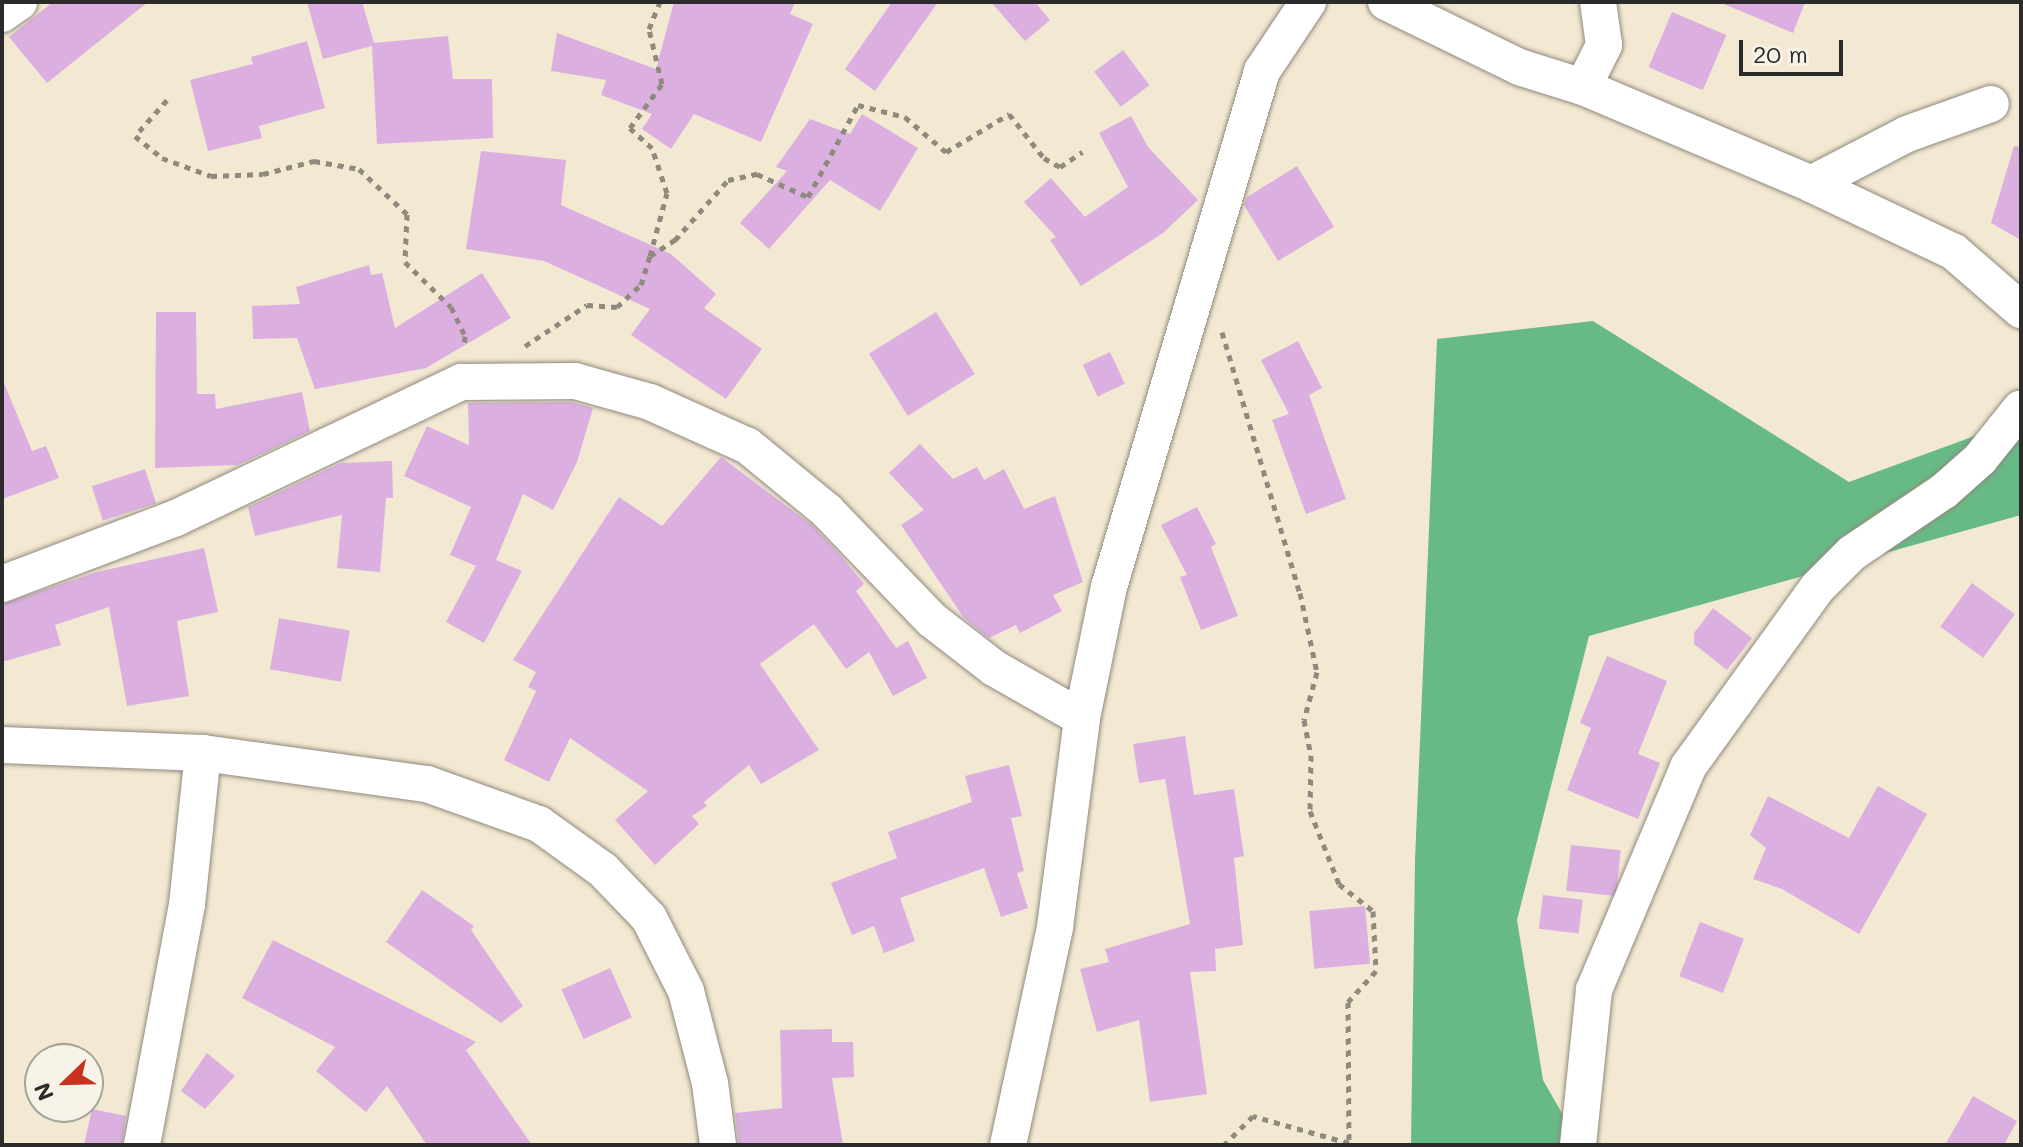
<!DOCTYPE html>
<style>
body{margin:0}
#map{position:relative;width:2023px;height:1147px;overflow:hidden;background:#f3e8d2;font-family:Mali,sans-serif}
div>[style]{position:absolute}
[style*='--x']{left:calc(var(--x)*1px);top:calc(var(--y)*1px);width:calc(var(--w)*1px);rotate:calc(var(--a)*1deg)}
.forest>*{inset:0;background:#67ba86}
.building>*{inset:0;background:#dbb0e1;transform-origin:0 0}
.path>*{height:5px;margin-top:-2.5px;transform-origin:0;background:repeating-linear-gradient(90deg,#8f8a7e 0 6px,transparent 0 12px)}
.roads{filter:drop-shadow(0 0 2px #8f8a7e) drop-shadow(0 0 2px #8f8a7e)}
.minor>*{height:36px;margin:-18px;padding:0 18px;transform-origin:18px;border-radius:18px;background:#fff}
span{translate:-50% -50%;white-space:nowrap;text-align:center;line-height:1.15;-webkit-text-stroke:6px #f7f3e8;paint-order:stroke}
.frame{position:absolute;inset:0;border:4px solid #2b2b2b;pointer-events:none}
.north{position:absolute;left:24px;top:1043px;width:80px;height:80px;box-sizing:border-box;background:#f7f3e8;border:2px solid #a5a39c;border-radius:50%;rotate:247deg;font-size:22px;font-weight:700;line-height:32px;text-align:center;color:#2b2b2b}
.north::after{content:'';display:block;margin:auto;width:28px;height:36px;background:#c8321e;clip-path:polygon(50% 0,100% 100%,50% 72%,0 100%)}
.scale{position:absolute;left:1739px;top:40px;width:104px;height:36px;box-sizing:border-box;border:4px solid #2b2b2b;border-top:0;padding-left:10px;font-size:24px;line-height:28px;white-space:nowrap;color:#2b2b2b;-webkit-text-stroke:6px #f7f3e8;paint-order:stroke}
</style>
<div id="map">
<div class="forest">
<i style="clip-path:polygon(1593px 321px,1849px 482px,2021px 419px,2021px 515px,1589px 636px,1517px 920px,1543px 1080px,1580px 1145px,1411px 1145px,1415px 860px,1437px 339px)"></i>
</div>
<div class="building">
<i style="clip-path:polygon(53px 2px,148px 2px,47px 83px,9px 37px)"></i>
<i style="clip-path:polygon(307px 2px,362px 2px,374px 43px,448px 36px,453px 79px,492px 79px,493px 138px,377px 144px,372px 46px,323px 59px)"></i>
<i style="clip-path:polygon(674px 2px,795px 2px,790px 14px,813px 24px,761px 142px,694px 114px,671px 149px,642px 129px,652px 114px,601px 95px,606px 80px,551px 71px,557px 33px,656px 69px)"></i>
<i style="clip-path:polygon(892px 2px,938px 2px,875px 91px,845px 69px)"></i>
<i style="clip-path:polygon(991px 2px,1035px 2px,1050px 20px,1025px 41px)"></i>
<i style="clip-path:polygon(1719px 2px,1805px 2px,1793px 33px)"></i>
<i style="left:1672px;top:12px;width:59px;height:60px;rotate:23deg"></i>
<i style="clip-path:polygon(307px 41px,325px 108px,259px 126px,262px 138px,208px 151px,190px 80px,253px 64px,251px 57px)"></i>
<i style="left:1123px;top:50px;width:44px;height:36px;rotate:53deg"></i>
<i style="clip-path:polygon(862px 114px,918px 148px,880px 211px,830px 180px,769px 249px,740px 223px,787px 171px,776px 167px,810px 119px,850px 134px)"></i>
<i style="clip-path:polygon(1131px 116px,1148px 147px,1198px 200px,1163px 233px,1081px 286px,1050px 240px,1056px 237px,1024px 202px,1051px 178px,1085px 217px,1128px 187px,1099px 133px)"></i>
<i style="clip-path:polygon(2014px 146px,2021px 147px,2021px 240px,1991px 223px)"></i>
<i style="clip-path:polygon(481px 151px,566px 160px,561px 205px,671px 254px,716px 294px,704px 308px,762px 349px,726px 399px,631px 335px,650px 309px,544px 261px,466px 249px)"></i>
<i style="clip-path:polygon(1297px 166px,1334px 227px,1278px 261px,1244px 205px,1247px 197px)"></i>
<i style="clip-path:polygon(369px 265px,371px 275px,382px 273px,395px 328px,482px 273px,511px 318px,426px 368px,315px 389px,297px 338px,253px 339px,252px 306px,300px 304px,296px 287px)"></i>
<i style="clip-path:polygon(156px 312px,196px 312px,197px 394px,215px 394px,216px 409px,302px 392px,310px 431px,238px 465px,155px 468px)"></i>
<i style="left:936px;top:312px;width:73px;height:79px;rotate:58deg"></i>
<i style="clip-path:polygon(1298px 341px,1322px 388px,1309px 395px,1346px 499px,1306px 514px,1272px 420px,1289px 414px,1261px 360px)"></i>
<i style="left:1110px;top:352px;width:35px;height:30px;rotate:65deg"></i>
<i style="clip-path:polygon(2px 378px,32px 451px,46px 446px,59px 478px,2px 499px)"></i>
<i style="clip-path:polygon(572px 402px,593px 408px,577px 462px,553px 510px,523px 494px,496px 560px,522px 571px,484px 643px,446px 622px,476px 566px,450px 555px,471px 507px,404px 476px,427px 426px,469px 445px,468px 403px)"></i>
<i style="clip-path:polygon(920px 444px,953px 479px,977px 467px,984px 480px,1004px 469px,1024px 509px,1055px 496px,1083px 582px,1053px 595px,1062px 611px,1020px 633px,1016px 625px,989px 638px,964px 618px,901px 525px,924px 510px,889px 473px)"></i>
<i style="clip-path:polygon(721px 457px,813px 526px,841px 556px,864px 584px,856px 591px,896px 648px,908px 641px,927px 678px,893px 696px,869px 652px,846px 669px,814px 624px,760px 664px,819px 750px,761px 784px,749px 765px,704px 802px,707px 806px,692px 816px,699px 824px,655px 865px,615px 820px,648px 791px,570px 738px,549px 782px,504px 760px,536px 691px,528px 687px,536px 672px,513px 660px,619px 497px,662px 526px)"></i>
<i style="clip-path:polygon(392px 461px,393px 498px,386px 498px,380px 572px,337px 568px,342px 515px,255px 536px,248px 507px,341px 463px)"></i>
<i style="left:145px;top:469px;width:36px;height:56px;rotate:72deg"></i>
<i style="clip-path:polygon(1197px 507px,1216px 544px,1211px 547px,1238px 616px,1201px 630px,1180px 577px,1187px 575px,1161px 525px)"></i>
<i style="clip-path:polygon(204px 548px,218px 612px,177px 621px,189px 696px,127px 706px,109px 607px,55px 625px,61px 645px,2px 662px,2px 604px,97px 572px)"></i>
<i style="left:1972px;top:583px;width:53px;height:54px;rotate:36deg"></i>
<i style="clip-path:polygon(1713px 608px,1752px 638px,1727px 670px,1694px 644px,1694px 633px)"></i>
<i style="left:279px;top:618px;width:72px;height:52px;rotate:10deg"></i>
<i style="clip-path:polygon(1607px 656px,1667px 681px,1638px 754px,1660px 763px,1638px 819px,1567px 790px,1591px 728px,1580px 723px)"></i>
<i style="clip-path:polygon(1185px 736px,1194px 795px,1234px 789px,1244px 856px,1234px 858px,1243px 945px,1215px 949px,1216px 971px,1190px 972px,1207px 1094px,1150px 1102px,1139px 1020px,1097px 1032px,1080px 969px,1109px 962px,1105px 949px,1190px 924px,1165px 779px,1139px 783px,1133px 744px)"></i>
<i style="clip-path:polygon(1009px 765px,1022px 816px,1011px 818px,1024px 871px,1017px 873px,1028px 908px,1001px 917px,984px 868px,900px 898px,915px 941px,884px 953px,874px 926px,852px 935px,831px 883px,897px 858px,888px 832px,972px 802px,965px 776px)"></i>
<i style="clip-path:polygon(1878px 786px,1927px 814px,1859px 934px,1782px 889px,1753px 879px,1766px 848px,1750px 835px,1768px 796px,1849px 838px)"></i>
<i style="left:1571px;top:845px;width:50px;height:46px;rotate:6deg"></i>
<i style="clip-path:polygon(422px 890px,474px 926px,471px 930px,523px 1006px,501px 1023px,386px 942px)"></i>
<i style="left:1543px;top:895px;width:40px;height:34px;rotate:7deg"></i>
<i style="left:1365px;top:906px;width:58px;height:56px;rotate:85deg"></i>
<i style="left:1700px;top:922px;width:47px;height:58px;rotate:21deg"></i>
<i style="clip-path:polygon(273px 940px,476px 1042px,466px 1050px,532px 1145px,427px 1145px,387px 1086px,366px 1112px,316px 1071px,335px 1047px,242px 998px)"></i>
<i style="left:610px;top:968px;width:54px;height:53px;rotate:66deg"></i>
<i style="clip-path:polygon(832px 1029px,832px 1042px,853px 1042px,854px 1077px,832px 1078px,843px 1145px,739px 1145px,735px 1113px,782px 1108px,780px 1030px)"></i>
<i style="clip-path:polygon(207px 1053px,235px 1076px,205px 1109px,181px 1091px)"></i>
<i style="clip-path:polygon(1973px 1096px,2017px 1121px,2004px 1145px,1945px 1145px)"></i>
<i style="clip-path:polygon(92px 1109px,126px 1116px,122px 1145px,84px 1145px)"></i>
</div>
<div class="path">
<i style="--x:167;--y:100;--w:48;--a:131.6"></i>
<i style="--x:135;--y:136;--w:35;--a:39"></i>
<i style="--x:162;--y:158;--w:52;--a:20.2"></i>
<i style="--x:211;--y:176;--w:52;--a:-2.2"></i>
<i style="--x:263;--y:174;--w:53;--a:-14.3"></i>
<i style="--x:314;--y:161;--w:46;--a:10.1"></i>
<i style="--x:359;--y:169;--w:66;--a:43.2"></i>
<i style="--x:407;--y:214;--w:48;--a:92.4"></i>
<i style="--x:405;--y:262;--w:64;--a:44.4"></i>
<i style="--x:451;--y:307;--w:32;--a:64"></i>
<i style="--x:465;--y:336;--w:11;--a:95"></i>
<i style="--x:650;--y:256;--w:65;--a:-74.9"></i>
<i style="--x:667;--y:193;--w:47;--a:-108.4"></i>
<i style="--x:652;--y:148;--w:30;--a:-138"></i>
<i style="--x:630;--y:128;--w:54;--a:-54"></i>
<i style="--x:662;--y:84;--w:57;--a:-103.3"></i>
<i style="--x:649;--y:29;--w:29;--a:-68"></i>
<i style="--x:1222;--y:332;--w:272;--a:73.4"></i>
<i style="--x:1300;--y:593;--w:81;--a:77.9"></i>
<i style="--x:1317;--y:672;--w:50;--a:105.2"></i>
<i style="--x:1304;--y:720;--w:36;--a:79"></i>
<i style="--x:1311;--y:755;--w:56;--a:91"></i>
<i style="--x:1310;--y:811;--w:79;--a:68.3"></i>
<i style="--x:1339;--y:884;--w:43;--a:38.5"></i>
<i style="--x:1373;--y:911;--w:60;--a:87.1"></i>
<i style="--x:1376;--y:971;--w:42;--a:132.1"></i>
<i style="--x:1348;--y:1002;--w:141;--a:89.6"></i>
<i style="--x:1349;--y:1143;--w:100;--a:-164.3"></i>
<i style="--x:1253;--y:1116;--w:41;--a:135"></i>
<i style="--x:525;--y:346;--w:74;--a:-33.5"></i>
<i style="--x:587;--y:305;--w:30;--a:4"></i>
<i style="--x:617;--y:307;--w:33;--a:-43"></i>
<i style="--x:641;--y:285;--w:30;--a:-73"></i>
<i style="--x:650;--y:256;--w:30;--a:-33"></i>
<i style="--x:675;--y:240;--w:80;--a:-48.5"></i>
<i style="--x:728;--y:180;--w:30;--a:-12"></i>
<i style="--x:757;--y:174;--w:56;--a:24.3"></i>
<i style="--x:808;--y:197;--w:105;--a:-61.5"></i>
<i style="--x:858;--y:105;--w:49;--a:14.3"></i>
<i style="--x:905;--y:117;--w:54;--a:40.5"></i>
<i style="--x:946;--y:152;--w:74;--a:-31.1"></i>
<i style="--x:1009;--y:114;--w:56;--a:51.5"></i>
<i style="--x:1044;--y:158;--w:18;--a:29"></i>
<i style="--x:1060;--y:167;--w:27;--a:-34"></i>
</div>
<div class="roads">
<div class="minor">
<i style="--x:1386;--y:2;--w:148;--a:26"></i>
<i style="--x:1519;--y:67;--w:67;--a:17.4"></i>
<i style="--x:1583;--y:87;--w:47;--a:-63.4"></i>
<i style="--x:1604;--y:45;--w:43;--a:-97.9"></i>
<i style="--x:2;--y:14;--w:21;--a:-35"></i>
<i style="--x:1583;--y:87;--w:248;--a:23"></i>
<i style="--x:1811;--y:184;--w:158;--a:25.4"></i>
<i style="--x:1954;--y:252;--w:89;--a:40.9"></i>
<i style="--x:1811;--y:184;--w:108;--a:-27.5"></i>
<i style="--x:1907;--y:134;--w:89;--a:-19.7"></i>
<i style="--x:2;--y:584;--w:186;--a:-20.8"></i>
<i style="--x:176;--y:518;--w:316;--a:-25.5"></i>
<i style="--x:461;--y:382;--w:114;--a:-0.5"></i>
<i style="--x:575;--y:381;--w:78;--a:15.6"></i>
<i style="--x:650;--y:402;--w:107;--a:24.2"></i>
<i style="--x:748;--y:446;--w:102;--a:39.4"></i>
<i style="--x:827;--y:511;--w:151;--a:46.1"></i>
<i style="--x:932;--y:620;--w:78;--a:37.7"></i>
<i style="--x:994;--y:668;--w:101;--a:29.6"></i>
<i style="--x:2;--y:745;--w:201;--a:2.3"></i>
<i style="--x:203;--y:753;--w:226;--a:7.9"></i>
<i style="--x:427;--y:784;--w:119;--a:19.7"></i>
<i style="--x:539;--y:824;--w:79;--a:35.7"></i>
<i style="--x:603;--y:870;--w:66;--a:46.2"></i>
<i style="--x:649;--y:918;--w:82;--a:63.1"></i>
<i style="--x:686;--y:991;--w:95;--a:75.4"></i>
<i style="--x:710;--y:1083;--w:63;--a:82.6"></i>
<i style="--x:142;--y:1145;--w:244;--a:-79.4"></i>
<i style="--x:187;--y:905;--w:153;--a:-84"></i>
<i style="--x:1008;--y:1145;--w:223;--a:-77.8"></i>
<i style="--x:1055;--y:927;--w:211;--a:-82.6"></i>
<i style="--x:1082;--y:718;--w:134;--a:-78.4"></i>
<i style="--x:1109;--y:587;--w:538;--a:-73.48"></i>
<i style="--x:1262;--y:71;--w:83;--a:-56.3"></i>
<i style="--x:1578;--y:1145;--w:156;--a:-84.1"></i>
<i style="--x:1594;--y:990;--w:242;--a:-67.1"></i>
<i style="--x:1688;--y:767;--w:222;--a:-54.2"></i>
<i style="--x:1818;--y:587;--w:48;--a:-45"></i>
<i style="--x:1852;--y:553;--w:111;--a:-34"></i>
<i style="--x:1944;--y:491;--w:48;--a:-41.6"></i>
<i style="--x:1980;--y:459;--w:65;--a:-51.2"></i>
</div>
</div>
<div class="frame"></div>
<div class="north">N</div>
<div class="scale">20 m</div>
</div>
